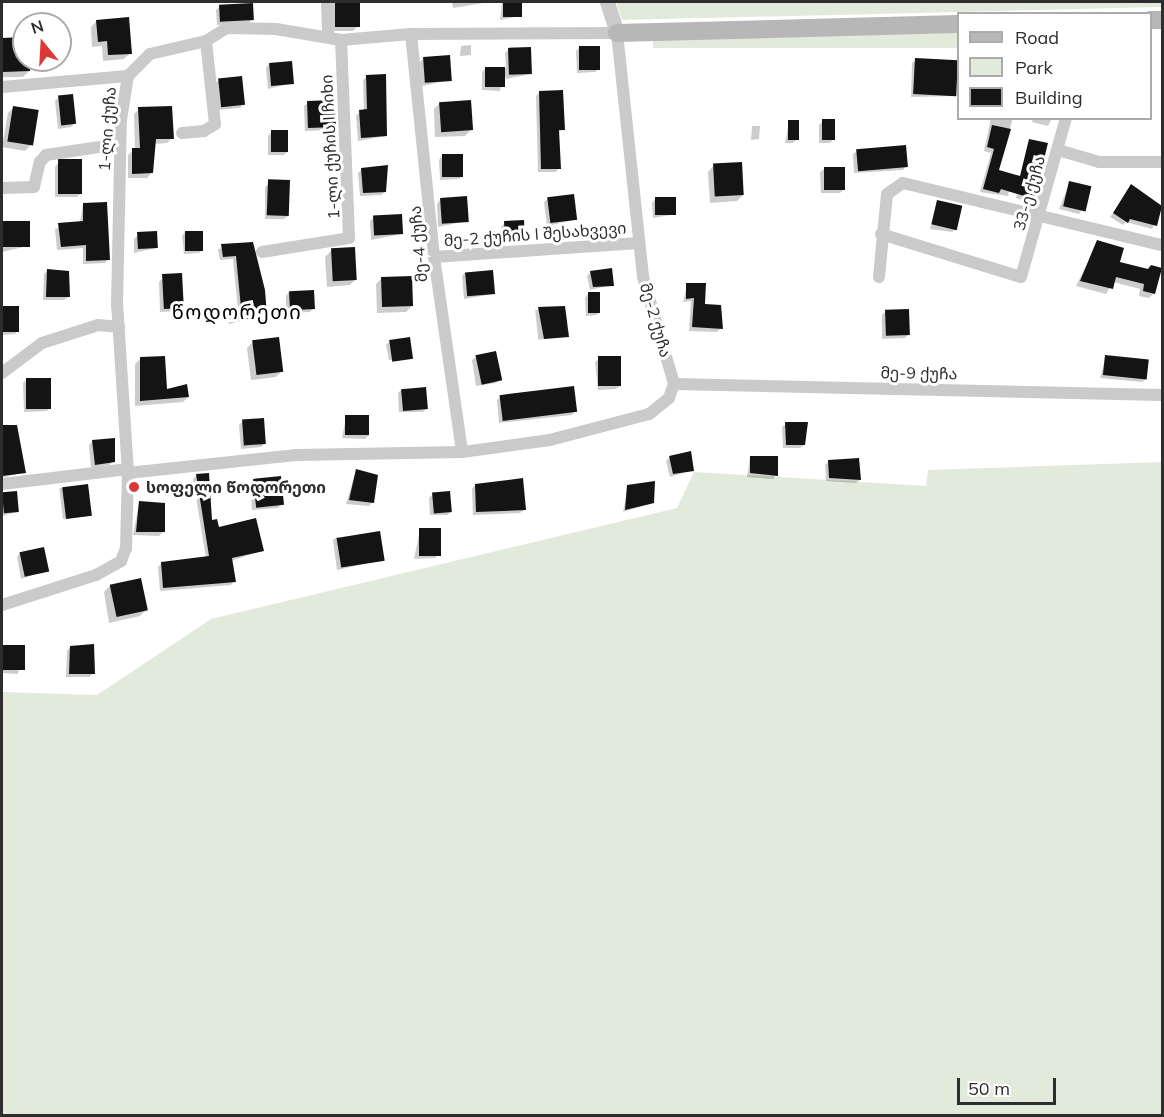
<!DOCTYPE html>
<meta charset="utf-8">
<style>
body{margin:0}
#map{position:relative;width:1164px;height:1117px;overflow:hidden;background:#fff;font-family:Mulish,"Noto Sans Georgian",sans-serif}
div>[style]{position:absolute}
[style*='--x']{left:calc(var(--x)*1px);top:calc(var(--y)*1px);width:calc(var(--w)*1px);rotate:calc(var(--a)*1deg)}
.green>*{inset:0;background:#e2eadb;transform-origin:0 0}
.shadow>*{inset:0;background:#0003;transform-origin:0 0}
.building>*{inset:0;background:#141414;transform-origin:0 0}
.minor>*{height:12px;margin:-6px;padding:0 6px;transform-origin:6px;border-radius:6px;background:#cacaca}
.tertiary>*{height:15px;margin:-7.5px;padding:0 7.5px;transform-origin:7.5px;border-radius:7.5px;background:#cacaca}
.secondary>*{height:18px;margin:-9px;padding:0 9px;transform-origin:9px;border-radius:9px;background:#b7b7b7}
.dots>*{width:16px;height:16px;translate:-50% -50%;box-sizing:border-box;border:3px solid #fff;border-radius:50%}
span{translate:-50% -50%;white-space:nowrap;text-align:center;line-height:1.15;-webkit-text-stroke:6px #fff;paint-order:stroke}
.street-label{font-size:16px;color:#2d2d2d}
.poi-label{font-size:16px;color:#2d2d2d;font-weight:700}
.left{translate:0 -50%;text-align:left}
.quarter-label{font-size:20px;color:#000;letter-spacing:1.5px}
.frame{position:absolute;inset:0;border:3px solid #2d2d2d;pointer-events:none}
.legend{position:absolute;left:957px;top:12px;width:195px;height:108px;box-sizing:border-box;background:#fff;border:2px solid #ababab;margin:0;padding:8px 10px;list-style:none;font-size:18px;color:#2d2d2d}
.legend li{display:flex;align-items:center;gap:12px;height:30px}
.legend b{width:30px;border:2px solid #ababab}
.north{position:absolute;left:12px;top:12px;width:60px;height:60px;box-sizing:border-box;background:#fff;border:2px solid #ababab;border-radius:50%;rotate:342deg;font-size:16px;font-weight:700;line-height:24px;text-align:center;color:#2d2d2d}
.north::after{content:'';display:block;margin:auto;width:21px;height:27px;background:#db3839;clip-path:polygon(50% 0,100% 100%,50% 72%,0 100%)}
.scale{position:absolute;left:957px;top:1078px;width:99px;height:27px;box-sizing:border-box;border:3px solid #2d2d2d;border-top:0;padding-left:8px;font-size:18px;line-height:21px;white-space:nowrap;color:#2d2d2d;-webkit-text-stroke:4px #fff;paint-order:stroke}
</style>
<div id="map">
<div class="green">
<i style="clip-path:polygon(616px 2px,1162px 2px,1162px 7px,622px 20px)"></i>
<i style="left:958px;top:31px;width:17px;height:305px;rotate:90deg"></i>
<i style="clip-path:polygon(1162px 462px,1162px 1115px,2px 1115px,2px 692px,97px 695px,211px 619px,677px 508px,694px 472px,926px 486px,928px 470px)"></i>
</div>
<div class="shadow">
<i style="clip-path:polygon(330px 2px,358px 2px,358px 26px,353px 31px,332px 31px)"></i>
<i style="clip-path:polygon(452px 2px,490px 2px,453px 8px)"></i>
<i style="clip-path:polygon(502px 2px,520px 2px,520px 16px,500px 20px)"></i>
<i style="clip-path:polygon(220px 6px,252px 20px,248px 23px,217px 25px,216px 10px)"></i>
<i style="clip-path:polygon(97px 21px,130px 53px,124px 59px,103px 61px,102px 46px,92px 47px,91px 27px)"></i>
<i style="clip-path:polygon(3px 39px,24px 39px,24px 60px,29px 60px,29px 71px,23px 77px,2px 77px)"></i>
<i style="clip-path:polygon(471px 45px,471px 55px,460px 56px,461px 46px)"></i>
<i style="clip-path:polygon(580px 47px,599px 69px,595px 72px,577px 73px,576px 51px)"></i>
<i style="clip-path:polygon(508px 50px,531px 74px,506px 79px,504px 72px,500px 91px,482px 90px,482px 72px,486px 68px,506px 68px,505px 53px)"></i>
<i style="clip-path:polygon(424px 58px,450px 80px,422px 86px,420px 62px)"></i>
<i style="clip-path:polygon(916px 60px,958px 61px,958px 96px,911px 97px,912px 63px)"></i>
<i style="clip-path:polygon(269px 64px,292px 83px,268px 89px,266px 68px)"></i>
<i style="clip-path:polygon(366px 77px,386px 136px,358px 141px,356px 115px,364px 111px,363px 80px)"></i>
<i style="clip-path:polygon(219px 80px,243px 104px,240px 108px,218px 110px,215px 84px)"></i>
<i style="clip-path:polygon(540px 92px,564px 129px,557px 133px,559px 168px,556px 172px,538px 172px,536px 96px)"></i>
<i style="clip-path:polygon(59px 97px,74px 124px,71px 127px,58px 129px,55px 101px)"></i>
<i style="clip-path:polygon(308px 103px,335px 126px,331px 130px,305px 131px,304px 106px)"></i>
<i style="clip-path:polygon(440px 103px,471px 130px,465px 136px,435px 137px,434px 109px)"></i>
<i style="clip-path:polygon(14px 107px,31px 145px,25px 151px,2px 147px,8px 113px)"></i>
<i style="clip-path:polygon(139px 109px,172px 138px,167px 143px,154px 144px,152px 172px,147px 178px,128px 178px,128px 155px,135px 149px,134px 114px)"></i>
<i style="clip-path:polygon(991px 118px,1013px 118px,997px 171px,1012px 175px,1008px 196px,980px 192px,991px 153px,984px 151px)"></i>
<i style="clip-path:polygon(1033px 118px,1052px 118px,1048px 126px,1032px 122px)"></i>
<i style="clip-path:polygon(823px 121px,834px 139px,830px 143px,819px 143px,819px 125px)"></i>
<i style="clip-path:polygon(789px 122px,797px 139px,793px 143px,785px 143px)"></i>
<i style="clip-path:polygon(752px 126px,760px 126px,759px 139px,751px 140px)"></i>
<i style="clip-path:polygon(272px 132px,288px 151px,284px 155px,268px 155px,268px 136px)"></i>
<i style="clip-path:polygon(1031px 141px,1033px 198px,1029px 202px,1016px 198px)"></i>
<i style="clip-path:polygon(857px 151px,906px 166px,903px 170px,854px 173px,853px 154px)"></i>
<i style="clip-path:polygon(442px 156px,463px 176px,459px 179px,440px 180px,439px 160px)"></i>
<i style="clip-path:polygon(58px 163px,81px 193px,77px 197px,55px 197px,55px 167px)"></i>
<i style="clip-path:polygon(713px 166px,743px 195px,737px 201px,710px 203px,708px 172px)"></i>
<i style="clip-path:polygon(362px 169px,385px 192px,381px 195px,360px 196px,358px 173px)"></i>
<i style="clip-path:polygon(824px 169px,844px 189px,840px 193px,821px 193px,820px 172px)"></i>
<i style="clip-path:polygon(1070px 182px,1082px 210px,1079px 214px,1059px 209px)"></i>
<i style="clip-path:polygon(269px 184px,288px 216px,284px 219px,265px 219px,265px 187px)"></i>
<i style="clip-path:polygon(1132px 186px,1162px 208px,1152px 229px,1126px 222px,1123px 225px,1110px 217px)"></i>
<i style="clip-path:polygon(548px 198px,575px 220px,547px 226px,544px 202px)"></i>
<i style="clip-path:polygon(655px 199px,676px 214px,653px 218px,652px 203px)"></i>
<i style="clip-path:polygon(440px 200px,467px 221px,438px 227px,437px 204px)"></i>
<i style="clip-path:polygon(937px 201px,956px 229px,952px 232px,930px 229px)"></i>
<i style="clip-path:polygon(83px 204px,108px 259px,105px 263px,83px 264px,83px 248px,57px 250px,55px 229px,80px 222px)"></i>
<i style="clip-path:polygon(374px 217px,402px 234px,371px 240px,370px 221px)"></i>
<i style="clip-path:polygon(505px 223px,524px 236px,502px 241px,501px 227px)"></i>
<i style="clip-path:polygon(2px 225px,3px 224px,28px 246px,2px 252px)"></i>
<i style="clip-path:polygon(185px 232px,203px 249px,199px 253px,184px 254px,182px 236px)"></i>
<i style="clip-path:polygon(138px 235px,156px 248px,134px 253px,134px 239px)"></i>
<i style="clip-path:polygon(1098px 242px,1118px 263px,1148px 271px,1154px 293px,1149px 298px,1139px 296px,1140px 289px,1113px 282px,1106px 294px,1076px 286px)"></i>
<i style="clip-path:polygon(252px 243px,265px 315px,229px 324px,227px 315px,238px 310px,233px 259px,220px 260px,218px 249px)"></i>
<i style="clip-path:polygon(331px 251px,356px 279px,350px 285px,327px 287px,325px 257px)"></i>
<i style="clip-path:polygon(48px 270px,68px 297px,64px 300px,43px 300px,44px 274px)"></i>
<i style="clip-path:polygon(465px 272px,493px 294px,464px 299px,462px 276px)"></i>
<i style="clip-path:polygon(591px 272px,612px 285px,590px 290px,587px 276px)"></i>
<i style="clip-path:polygon(163px 278px,182px 308px,179px 311px,160px 312px,159px 282px)"></i>
<i style="clip-path:polygon(382px 278px,412px 306px,406px 312px,377px 313px,376px 284px)"></i>
<i style="clip-path:polygon(687px 285px,721px 328px,717px 332px,689px 331px,691px 301px,683px 302px)"></i>
<i style="clip-path:polygon(289px 292px,313px 309px,310px 312px,286px 313px,286px 296px)"></i>
<i style="clip-path:polygon(588px 294px,600px 312px,596px 315px,586px 316px,585px 298px)"></i>
<i style="left:564px;top:307px;width:30px;height:29px;rotate:84deg"></i>
<i style="clip-path:polygon(2px 308px,17px 308px,19px 330px,15px 334px,2px 335px)"></i>
<i style="clip-path:polygon(886px 311px,909px 334px,905px 338px,882px 339px,882px 315px)"></i>
<i style="clip-path:polygon(390px 341px,411px 359px,389px 360px,386px 345px)"></i>
<i style="clip-path:polygon(253px 342px,282px 371px,276px 377px,251px 380px,247px 348px)"></i>
<i style="clip-path:polygon(1106px 356px,1146px 379px,1142px 382px,1100px 378px)"></i>
<i style="clip-path:polygon(476px 357px,500px 379px,496px 383px,476px 386px,472px 360px)"></i>
<i style="clip-path:polygon(140px 359px,166px 391px,188px 397px,183px 402px,135px 406px,135px 364px)"></i>
<i style="clip-path:polygon(599px 359px,620px 386px,616px 389px,598px 390px,595px 362px)"></i>
<i style="clip-path:polygon(26px 380px,50px 407px,47px 411px,24px 412px,23px 383px)"></i>
<i style="clip-path:polygon(402px 389px,426px 409px,423px 412px,399px 412px,398px 393px)"></i>
<i style="clip-path:polygon(501px 396px,575px 411px,572px 415px,499px 423px,497px 400px)"></i>
<i style="clip-path:polygon(346px 417px,369px 435px,365px 439px,342px 438px)"></i>
<i style="clip-path:polygon(242px 422px,265px 443px,261px 447px,241px 449px,239px 425px)"></i>
<i style="clip-path:polygon(786px 424px,804px 445px,800px 448px,783px 448px,782px 427px)"></i>
<i style="clip-path:polygon(16px 426px,24px 472px,2px 478px,2px 427px)"></i>
<i style="clip-path:polygon(93px 441px,113px 462px,109px 465px,91px 468px,89px 445px)"></i>
<i style="clip-path:polygon(750px 457px,776px 475px,773px 479px,747px 477px)"></i>
<i style="clip-path:polygon(669px 458px,693px 470px,670px 477px,666px 461px)"></i>
<i style="clip-path:polygon(829px 461px,860px 480px,856px 483px,826px 481px,825px 465px)"></i>
<i style="clip-path:polygon(356px 471px,373px 502px,369px 506px,346px 504px)"></i>
<i style="clip-path:polygon(197px 475px,211px 521px,217px 529px,263px 550px,231px 561px,234px 581px,231px 585px,160px 591px,158px 567px,162px 563px,206px 558px,193px 479px)"></i>
<i style="clip-path:polygon(254px 479px,282px 504px,278px 508px,252px 510px,250px 483px)"></i>
<i style="left:86px;top:485px;width:31px;height:27px;rotate:83deg"></i>
<i style="clip-path:polygon(475px 485px,524px 510px,520px 513px,473px 515px,472px 489px)"></i>
<i style="clip-path:polygon(628px 487px,653px 503px,623px 512px)"></i>
<i style="clip-path:polygon(15px 492px,17px 512px,2px 516px,2px 493px)"></i>
<i style="clip-path:polygon(433px 494px,451px 512px,447px 515px,430px 515px,429px 498px)"></i>
<i style="clip-path:polygon(139px 503px,163px 532px,159px 536px,133px 535px)"></i>
<i style="clip-path:polygon(420px 529px,439px 554px,435px 558px,414px 559px)"></i>
<i style="clip-path:polygon(337px 537px,383px 560px,337px 570px,333px 540px)"></i>
<i style="clip-path:polygon(20px 553px,47px 570px,21px 579px,17px 557px)"></i>
<i style="clip-path:polygon(110px 586px,146px 610px,140px 616px,109px 623px,104px 592px)"></i>
<i style="clip-path:polygon(2px 646px,23px 646px,18px 674px,2px 673px)"></i>
<i style="clip-path:polygon(70px 647px,93px 673px,90px 677px,66px 677px,67px 651px)"></i>
</div>
<div class="building">
<i style="left:335px;top:2px;width:25px;height:25px"></i>
<i style="left:503px;top:2px;width:19px;height:15px"></i>
<i style="left:253px;top:3px;width:17px;height:34px;rotate:87deg"></i>
<i style="clip-path:polygon(129px 17px,132px 54px,108px 55px,107px 41px,98px 42px,96px 20px)"></i>
<i style="clip-path:polygon(24px 37px,24px 60px,30px 60px,30px 71px,3px 72px,2px 38px)"></i>
<i style="left:579px;top:46px;width:21px;height:24px"></i>
<i style="left:531px;top:47px;width:27px;height:23px;rotate:88deg"></i>
<i style="left:450px;top:55px;width:26px;height:27px;rotate:86deg"></i>
<i style="left:915px;top:58px;width:43px;height:36px;rotate:3deg"></i>
<i style="left:292px;top:61px;width:23px;height:23px;rotate:85deg"></i>
<i style="left:485px;top:67px;width:20px;height:20px"></i>
<i style="clip-path:polygon(386px 74px,387px 136px,361px 138px,359px 110px,367px 109px,366px 75px)"></i>
<i style="left:242px;top:76px;width:29px;height:24px;rotate:84deg"></i>
<i style="clip-path:polygon(563px 90px,565px 130px,559px 130px,561px 169px,541px 169px,539px 91px)"></i>
<i style="left:73px;top:94px;width:30px;height:15px;rotate:84deg"></i>
<i style="left:335px;top:100px;width:27px;height:28px;rotate:88deg"></i>
<i style="left:471px;top:100px;width:30px;height:32px;rotate:86deg"></i>
<i style="left:13px;top:106px;width:26px;height:36px;rotate:9deg"></i>
<i style="clip-path:polygon(172px 106px,174px 139px,156px 139px,153px 173px,132px 174px,132px 148px,140px 148px,138px 107px)"></i>
<i style="left:835px;top:119px;width:21px;height:13px;rotate:90deg"></i>
<i style="left:788px;top:120px;width:11px;height:20px"></i>
<i style="clip-path:polygon(992px 125px,1011px 129px,999px 170px,1020px 176px,1029px 139px,1048px 143px,1034px 199px,1001px 189px,999px 193px,983px 189px,994px 149px,987px 147px)"></i>
<i style="left:271px;top:130px;width:17px;height:22px"></i>
<i style="left:906px;top:145px;width:22px;height:50px;rotate:85deg"></i>
<i style="left:442px;top:154px;width:21px;height:23px"></i>
<i style="left:82px;top:159px;width:35px;height:24px;rotate:90deg"></i>
<i style="left:742px;top:162px;width:33px;height:29px;rotate:87deg"></i>
<i style="clip-path:polygon(388px 165px,386px 192px,363px 193px,361px 168px)"></i>
<i style="left:824px;top:167px;width:21px;height:23px"></i>
<i style="left:290px;top:180px;width:36px;height:22px;rotate:92deg"></i>
<i style="left:1069px;top:181px;width:23px;height:26px;rotate:13deg"></i>
<i style="clip-path:polygon(1131px 184px,1162px 206px,1157px 226px,1130px 219px,1128px 223px,1113px 213px)"></i>
<i style="left:574px;top:194px;width:26px;height:27px;rotate:83deg"></i>
<i style="left:467px;top:196px;width:26px;height:27px;rotate:86deg"></i>
<i style="left:655px;top:197px;width:21px;height:18px"></i>
<i style="left:937px;top:200px;width:26px;height:25px;rotate:13deg"></i>
<i style="clip-path:polygon(107px 202px,110px 260px,86px 261px,86px 245px,61px 247px,58px 223px,83px 221px,83px 203px)"></i>
<i style="left:402px;top:214px;width:20px;height:29px;rotate:87deg"></i>
<i style="left:524px;top:220px;width:17px;height:20px;rotate:87deg"></i>
<i style="left:30px;top:221px;width:26px;height:28px;rotate:90deg"></i>
<i style="left:157px;top:231px;width:17px;height:20px;rotate:87deg"></i>
<i style="left:185px;top:231px;width:18px;height:20px"></i>
<i style="clip-path:polygon(1097px 240px,1124px 248px,1120px 262px,1148px 269px,1151px 265px,1162px 268px,1155px 294px,1143px 291px,1144px 284px,1116px 277px,1113px 289px,1080px 281px)"></i>
<i style="clip-path:polygon(253px 242px,265px 290px,267px 316px,232px 321px,230px 310px,241px 308px,236px 256px,223px 257px,221px 244px)"></i>
<i style="left:355px;top:247px;width:33px;height:24px;rotate:87deg"></i>
<i style="clip-path:polygon(612px 268px,614px 286px,593px 287px,590px 271px)"></i>
<i style="clip-path:polygon(47px 269px,69px 271px,70px 297px,46px 297px)"></i>
<i style="left:493px;top:270px;width:24px;height:28px;rotate:85deg"></i>
<i style="left:182px;top:273px;width:35px;height:20px;rotate:87deg"></i>
<i style="left:412px;top:276px;width:30px;height:31px;rotate:88deg"></i>
<i style="clip-path:polygon(686px 283px,706px 283px,705px 304px,721px 305px,723px 329px,692px 327px,694px 298px,686px 299px)"></i>
<i style="left:314px;top:290px;width:19px;height:25px;rotate:87deg"></i>
<i style="left:588px;top:292px;width:12px;height:21px"></i>
<i style="left:2px;top:306px;width:17px;height:26px"></i>
<i style="clip-path:polygon(565px 306px,569px 337px,544px 339px,538px 307px)"></i>
<i style="left:909px;top:309px;width:26px;height:24px;rotate:88deg"></i>
<i style="left:279px;top:337px;width:35px;height:27px;rotate:83deg"></i>
<i style="left:410px;top:337px;width:22px;height:21px;rotate:82deg"></i>
<i style="left:496px;top:351px;width:30px;height:21px;rotate:78deg"></i>
<i style="left:1105px;top:355px;width:44px;height:20px;rotate:6deg"></i>
<i style="clip-path:polygon(165px 356px,167px 389px,187px 384px,189px 397px,140px 401px,140px 357px)"></i>
<i style="left:621px;top:356px;width:30px;height:23px;rotate:90deg"></i>
<i style="left:26px;top:378px;width:25px;height:31px"></i>
<i style="left:574px;top:386px;width:26px;height:75px;rotate:83deg"></i>
<i style="left:426px;top:387px;width:22px;height:25px;rotate:85deg"></i>
<i style="left:345px;top:415px;width:24px;height:20px"></i>
<i style="left:264px;top:418px;width:26px;height:22px;rotate:86deg"></i>
<i style="clip-path:polygon(785px 422px,808px 422px,805px 445px,786px 445px)"></i>
<i style="clip-path:polygon(2px 425px,17px 425px,26px 473px,2px 476px)"></i>
<i style="clip-path:polygon(115px 438px,115px 462px,95px 465px,92px 440px)"></i>
<i style="clip-path:polygon(691px 451px,694px 471px,673px 474px,669px 456px)"></i>
<i style="clip-path:polygon(750px 456px,778px 456px,778px 476px,750px 473px)"></i>
<i style="clip-path:polygon(859px 458px,861px 480px,829px 478px,828px 460px)"></i>
<i style="clip-path:polygon(356px 469px,378px 475px,374px 503px,349px 500px)"></i>
<i style="clip-path:polygon(209px 473px,212px 520px,217px 519px,219px 527px,256px 518px,264px 551px,232px 558px,236px 582px,163px 588px,161px 562px,209px 556px,196px 474px)"></i>
<i style="left:281px;top:476px;width:29px;height:28px;rotate:84deg"></i>
<i style="clip-path:polygon(523px 478px,526px 510px,476px 512px,475px 484px)"></i>
<i style="clip-path:polygon(655px 481px,654px 503px,625px 510px,627px 485px)"></i>
<i style="left:88px;top:484px;width:32px;height:26px;rotate:83deg"></i>
<i style="left:17px;top:491px;width:21px;height:15px;rotate:85deg"></i>
<i style="left:450px;top:491px;width:21px;height:18px;rotate:85deg"></i>
<i style="clip-path:polygon(139px 501px,165px 503px,165px 532px,136px 532px)"></i>
<i style="left:419px;top:528px;width:22px;height:28px"></i>
<i style="left:380px;top:531px;width:30px;height:44px;rotate:81deg"></i>
<i style="left:44px;top:547px;width:25px;height:25px;rotate:78deg"></i>
<i style="left:141px;top:578px;width:33px;height:32px;rotate:78deg"></i>
<i style="clip-path:polygon(94px 644px,95px 674px,69px 674px,70px 646px)"></i>
<i style="left:2px;top:645px;width:23px;height:25px"></i>
</div>
<div class="minor">
<i style="--x:327;--y:2;--w:34;--a:88"></i>
<i style="--x:411;--y:34;--w:224;--a:84.1"></i>
<i style="--x:434;--y:257;--w:197;--a:81.8"></i>
<i style="--x:2;--y:87;--w:126;--a:-5"></i>
<i style="--x:182;--y:133;--w:22;--a:-5"></i>
<i style="--x:204;--y:131;--w:13;--a:-32"></i>
<i style="--x:215;--y:124;--w:83;--a:-96.2"></i>
<i style="--x:1058;--y:150;--w:43;--a:16.3"></i>
<i style="--x:1099;--y:162;--w:63;--a:0"></i>
<i style="--x:2;--y:188;--w:32;--a:-2"></i>
<i style="--x:34;--y:187;--w:26;--a:-77"></i>
<i style="--x:40;--y:162;--w:9;--a:-49"></i>
<i style="--x:46;--y:155;--w:75;--a:-8.5"></i>
<i style="--x:881;--y:234;--w:146;--a:17.1"></i>
<i style="--x:1021;--y:277;--w:165;--a:-74.2"></i>
<i style="--x:262;--y:252;--w:88;--a:-9.1"></i>
<i style="--x:349;--y:238;--w:198;--a:-92.3"></i>
<i style="--x:434;--y:257;--w:205;--a:-3.9"></i>
<i style="--x:879;--y:277;--w:83;--a:-84.5"></i>
<i style="--x:887;--y:194;--w:19;--a:-35"></i>
<i style="--x:903;--y:183;--w:266;--a:13.5"></i>
<i style="--x:2;--y:373;--w:50;--a:-36.9"></i>
<i style="--x:42;--y:343;--w:59;--a:-17.8"></i>
<i style="--x:98;--y:325;--w:21;--a:5"></i>
<i style="--x:674;--y:384;--w:488;--a:1.3"></i>
<i style="--x:2;--y:484;--w:127;--a:-6.8"></i>
<i style="--x:2;--y:605;--w:99;--a:-17.7"></i>
<i style="--x:96;--y:575;--w:29;--a:-29"></i>
<i style="--x:121;--y:561;--w:14;--a:-69"></i>
<i style="--x:126;--y:548;--w:75;--a:-88.5"></i>
<i style="--x:128;--y:473;--w:168;--a:-93.7"></i>
<i style="--x:117;--y:305;--w:185;--a:-88.8"></i>
<i style="--x:121;--y:120;--w:45;--a:-81"></i>
<i style="--x:128;--y:76;--w:31;--a:-45"></i>
<i style="--x:150;--y:54;--w:57;--a:-13.1"></i>
<i style="--x:206;--y:41;--w:25;--a:-32"></i>
<i style="--x:227;--y:28;--w:49;--a:1.2"></i>
<i style="--x:276;--y:29;--w:66;--a:9.6"></i>
<i style="--x:341;--y:40;--w:70;--a:-4.9"></i>
<i style="--x:411;--y:34;--w:206;--a:-0.3"></i>
<i style="--x:617;--y:33;--w:245;--a:83.9"></i>
<i style="--x:643;--y:277;--w:111;--a:73.8"></i>
<i style="--x:674;--y:384;--w:15;--a:110"></i>
<i style="--x:669;--y:398;--w:26;--a:141"></i>
<i style="--x:649;--y:414;--w:102;--a:165.3"></i>
<i style="--x:550;--y:440;--w:89;--a:172.2"></i>
<i style="--x:462;--y:452;--w:166;--a:179"></i>
<i style="--x:296;--y:455;--w:169;--a:173.9"></i>
</div>
<div class="tertiary">
<i style="--x:607;--y:2;--w:33;--a:72"></i>
</div>
<div class="secondary">
<i style="--x:1150;--y:20;--w:12;--a:0"></i>
<i style="--x:617;--y:33;--w:341;--a:-1.5"></i>
</div>
<div class="dots">
<i style="left:134px;top:487px;background:#db3839"></i>
</div>
<div class="street-label">
<span style="left:107px;top:129px;rotate:-86deg">1-ლი ქუჩა</span>
<span style="left:330px;top:147px;rotate:-93deg">1-ლი ქუჩის I ჩიხი</span>
<span style="left:1029px;top:193px;rotate:-74deg">33-ე ქუჩა</span>
<span style="left:535px;top:234px;rotate:-4deg">მე-2 ქუჩის I შესახვევი</span>
<span style="left:418px;top:244px;rotate:-95deg">მე-4 ქუჩა</span>
<span style="left:656px;top:320px;rotate:74deg">მე-2 ქუჩა</span>
<span style="left:919px;top:373px;rotate:1deg">მე-9 ქუჩა</span>
</div>
<div class="poi-label">
<span class="left" style="left:146px;top:487px">სოფელი წოდორეთი</span>
</div>
<div class="quarter-label">
<span style="left:237px;top:311px">წოდორეთი</span>
</div>
<div class="frame"></div>
<ul class="legend">
<li><b style="height:8px;background:#b7b7b7"></b>Road</li>
<li><b style="height:16px;background:#e2eadb"></b>Park</li>
<li><b style="height:16px;background:#141414"></b>Building</li>
</ul>
<div class="north">N</div>
<div class="scale">50 m</div>
</div>
